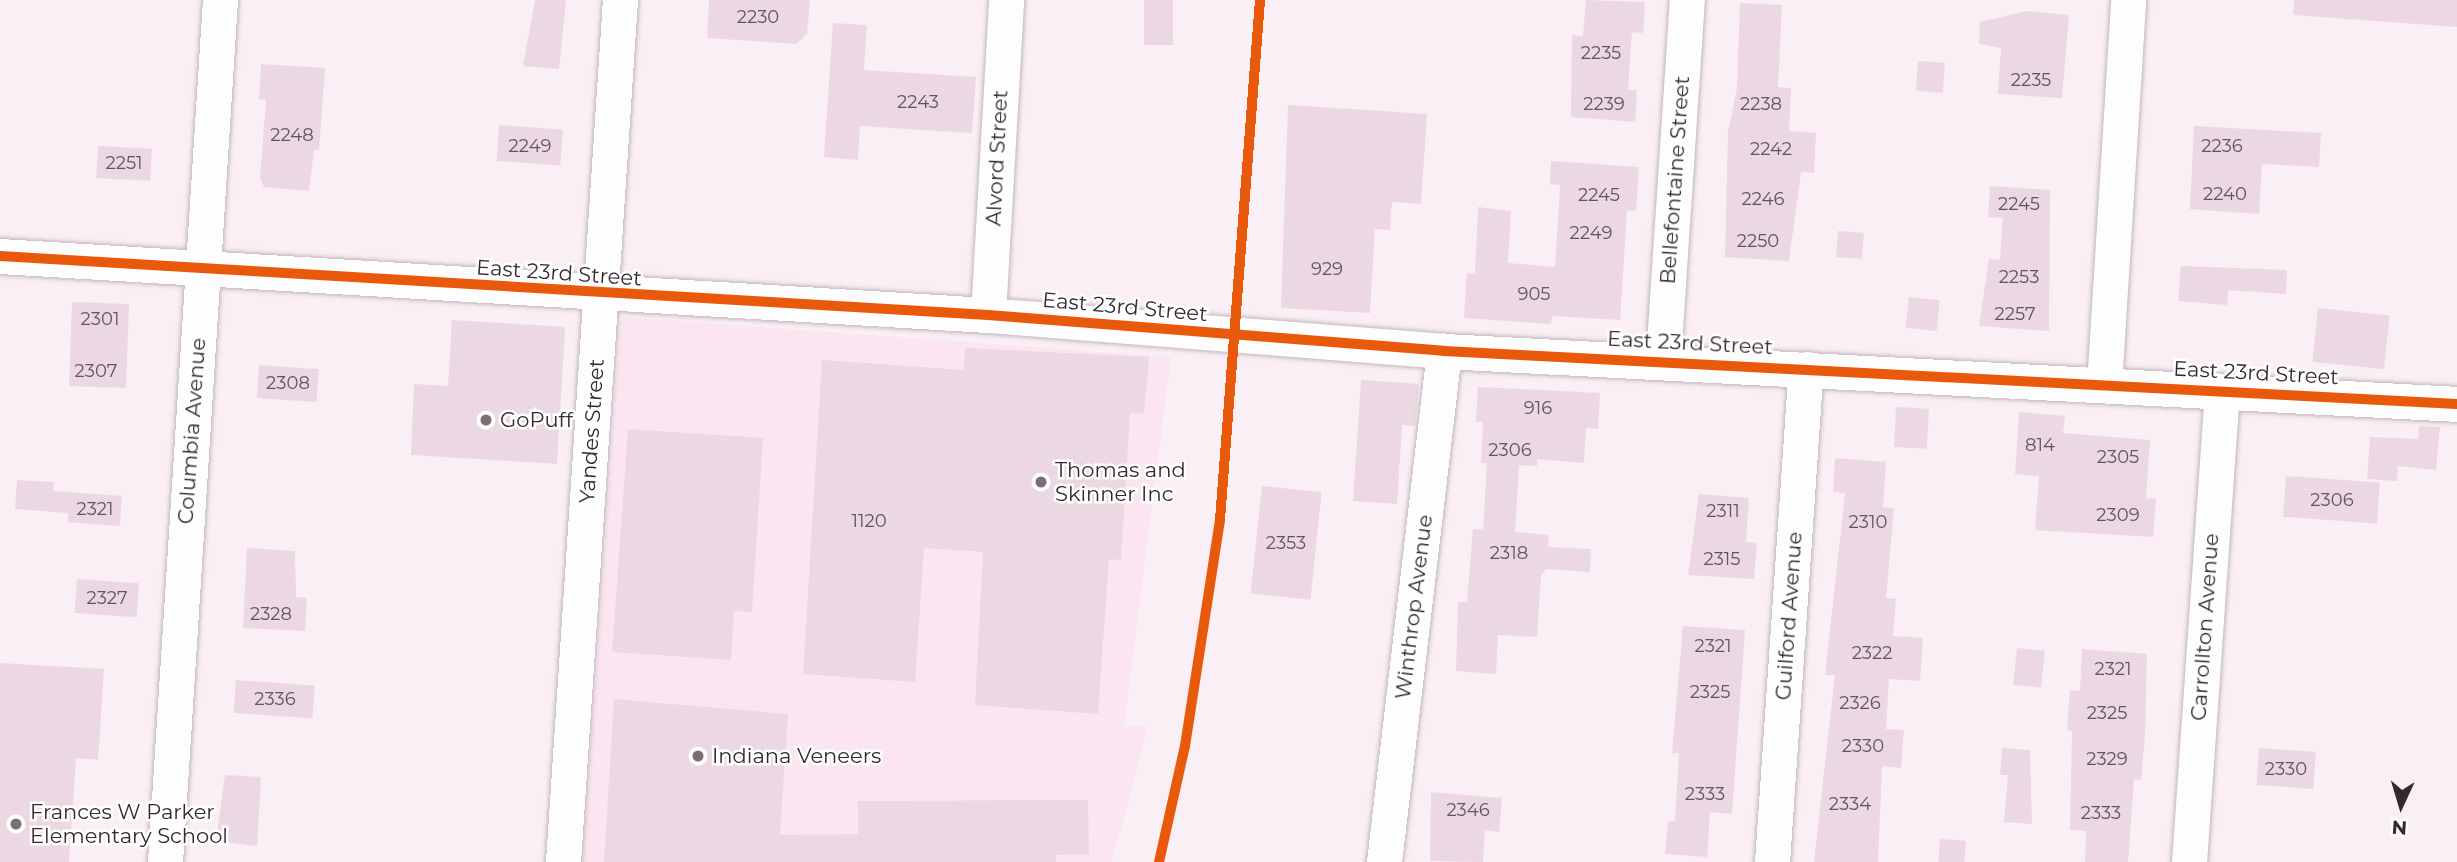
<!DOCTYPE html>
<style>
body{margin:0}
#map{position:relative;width:2457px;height:862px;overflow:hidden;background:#faeff4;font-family:Montserrat,sans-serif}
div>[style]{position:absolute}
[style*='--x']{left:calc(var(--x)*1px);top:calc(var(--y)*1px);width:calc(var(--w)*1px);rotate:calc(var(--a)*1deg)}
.built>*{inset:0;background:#fbe5f0}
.building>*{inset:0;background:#ecd8e2;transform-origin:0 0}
.roads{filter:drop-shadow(0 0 2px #c1b7bc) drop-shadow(0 0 2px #c1b7bc)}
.minor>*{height:35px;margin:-17.5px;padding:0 17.5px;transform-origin:17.5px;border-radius:17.5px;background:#fefdfd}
.cycleway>*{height:10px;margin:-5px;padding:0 5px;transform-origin:5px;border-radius:5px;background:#e8590c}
.dots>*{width:19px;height:19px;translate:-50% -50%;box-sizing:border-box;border:4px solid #fefefe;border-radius:50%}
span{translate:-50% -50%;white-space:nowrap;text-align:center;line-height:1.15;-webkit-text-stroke:5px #fefefe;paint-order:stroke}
.number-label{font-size:18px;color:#62555c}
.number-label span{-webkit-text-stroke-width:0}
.street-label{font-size:21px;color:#34292f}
.poi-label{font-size:21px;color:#34292f}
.left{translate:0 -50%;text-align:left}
.north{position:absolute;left:2366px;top:771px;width:70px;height:70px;-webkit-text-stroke:5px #fefefe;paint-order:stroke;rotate:184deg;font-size:19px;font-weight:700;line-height:28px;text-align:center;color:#34292f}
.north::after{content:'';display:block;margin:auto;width:24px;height:32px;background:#34292f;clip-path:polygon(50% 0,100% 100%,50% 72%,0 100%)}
</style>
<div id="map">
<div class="built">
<i style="clip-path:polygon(621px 317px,1171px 357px,1124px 726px,1148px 727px,1112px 862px,583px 862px)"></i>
</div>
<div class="building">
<i style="clip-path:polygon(535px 0,566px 0,559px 69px,523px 66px)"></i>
<i style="clip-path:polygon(709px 0,810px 0,807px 34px,796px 44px,707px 38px)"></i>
<i style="left:1144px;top:0;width:29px;height:45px"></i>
<i style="clip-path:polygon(1586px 0,1645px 2px,1643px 33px,1632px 32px,1628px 90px,1637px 90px,1635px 122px,1571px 117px,1572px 35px,1583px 36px)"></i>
<i style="clip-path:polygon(2294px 0,2457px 0,2457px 27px,2293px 15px)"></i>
<i style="clip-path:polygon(1740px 3px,1782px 5px,1778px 87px,1791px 88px,1789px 131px,1816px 133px,1814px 173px,1801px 172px,1789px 261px,1725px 257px,1728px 132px,1737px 88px)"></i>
<i style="clip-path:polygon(2028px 11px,2069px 15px,2062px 98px,1998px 94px,2001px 48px,1979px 44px,1980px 22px)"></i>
<i style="clip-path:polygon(833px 23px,867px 25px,864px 70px,976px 77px,972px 133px,860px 126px,858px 160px,824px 157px)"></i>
<i style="left:1918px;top:61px;width:27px;height:30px;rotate:4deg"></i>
<i style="clip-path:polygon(261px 64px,325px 68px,319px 150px,314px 150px,309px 191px,264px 187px,260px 178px,266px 100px,259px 99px)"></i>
<i style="clip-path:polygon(1288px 105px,1427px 114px,1421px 204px,1392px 202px,1390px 230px,1375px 229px,1370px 313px,1281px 308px)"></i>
<i style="left:499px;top:125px;width:64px;height:36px;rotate:4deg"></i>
<i style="clip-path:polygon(2194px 126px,2321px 133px,2319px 167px,2262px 164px,2259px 214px,2190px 209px)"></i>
<i style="left:98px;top:146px;width:54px;height:32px;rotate:3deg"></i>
<i style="clip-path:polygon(1551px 161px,1639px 167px,1636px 211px,1627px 210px,1620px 320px,1552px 316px,1551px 324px,1464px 318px,1467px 273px,1475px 274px,1478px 207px,1511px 211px,1508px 263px,1555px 267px,1560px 185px,1550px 184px)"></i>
<i style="clip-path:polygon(1990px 186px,2050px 190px,2049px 331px,1979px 326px,1989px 259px,2000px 260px,2003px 218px,1988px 217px)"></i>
<i style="left:1838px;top:231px;width:26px;height:26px;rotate:4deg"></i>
<i style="clip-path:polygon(2181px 266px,2287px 270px,2286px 294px,2228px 290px,2227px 305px,2178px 301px)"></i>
<i style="left:1909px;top:297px;width:31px;height:31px;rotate:6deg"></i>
<i style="left:72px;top:302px;width:57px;height:84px;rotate:2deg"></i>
<i style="left:2318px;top:308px;width:72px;height:54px;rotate:6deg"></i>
<i style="clip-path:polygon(452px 320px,565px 327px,557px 464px,411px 455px,414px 384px,448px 386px)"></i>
<i style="clip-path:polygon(965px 348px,1149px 357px,1144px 414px,1130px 413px,1121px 560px,1109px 559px,1098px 714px,975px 705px,983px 552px,924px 548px,915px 682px,803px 674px,822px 360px,964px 370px)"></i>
<i style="left:259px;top:365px;width:60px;height:33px;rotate:4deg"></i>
<i style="clip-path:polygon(1361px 380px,1419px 384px,1415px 426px,1402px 425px,1397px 504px,1353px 501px)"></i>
<i style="clip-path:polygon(1478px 387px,1600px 393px,1598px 429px,1586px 428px,1584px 463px,1537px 459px,1537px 466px,1519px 465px,1515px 532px,1549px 535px,1548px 547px,1591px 549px,1590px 572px,1546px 569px,1541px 576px,1537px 637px,1498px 635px,1496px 674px,1456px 671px,1458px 602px,1467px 602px,1473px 529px,1483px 530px,1487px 463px,1481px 463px,1483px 422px,1476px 422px)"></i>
<i style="left:1896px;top:407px;width:33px;height:40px;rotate:3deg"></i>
<i style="clip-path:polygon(2019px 412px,2065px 416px,2063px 433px,2150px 440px,2146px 498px,2156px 499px,2153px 537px,2035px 530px,2039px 476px,2015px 474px)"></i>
<i style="clip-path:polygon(2419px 426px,2440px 427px,2436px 470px,2398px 466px,2397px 481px,2367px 479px,2370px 437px,2418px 439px)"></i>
<i style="clip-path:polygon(628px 429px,763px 438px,752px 612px,734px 611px,731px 660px,612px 652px)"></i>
<i style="clip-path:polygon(1835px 458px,1886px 462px,1883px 507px,1894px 508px,1886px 598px,1896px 599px,1893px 636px,1923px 638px,1920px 681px,1889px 679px,1886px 729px,1904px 730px,1901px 768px,1882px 766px,1878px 862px,1814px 862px,1835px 675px,1825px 675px,1845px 493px,1833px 492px)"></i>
<i style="left:2286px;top:476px;width:94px;height:41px;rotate:4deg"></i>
<i style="clip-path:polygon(17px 480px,54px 482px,53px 491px,122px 496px,120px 526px,68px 522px,68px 513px,15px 509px)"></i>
<i style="left:1262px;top:486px;width:60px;height:108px;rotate:6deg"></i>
<i style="clip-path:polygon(1699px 494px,1749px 498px,1746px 542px,1757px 543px,1754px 579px,1688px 575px)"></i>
<i style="clip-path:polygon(247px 548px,295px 551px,296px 597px,307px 598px,305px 631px,243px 628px)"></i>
<i style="left:77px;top:579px;width:62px;height:34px;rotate:4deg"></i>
<i style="clip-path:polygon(1683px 626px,1745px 630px,1732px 814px,1710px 812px,1707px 857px,1665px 854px,1668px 821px,1675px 821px,1679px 753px,1672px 753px)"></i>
<i style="left:2017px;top:648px;width:28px;height:37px;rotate:6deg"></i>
<i style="clip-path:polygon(2082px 649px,2147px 654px,2145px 736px,2141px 780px,2134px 779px,2128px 862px,2085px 862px,2086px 831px,2070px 830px,2072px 731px,2067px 730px,2070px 690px,2080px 691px)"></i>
<i style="clip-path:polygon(0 663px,104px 669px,98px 760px,76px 758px,69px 862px,0 862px)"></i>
<i style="left:236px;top:680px;width:79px;height:33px;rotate:4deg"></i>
<i style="clip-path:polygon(614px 699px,788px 714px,780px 835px,858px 834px,858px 801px,1088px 800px,1089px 854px,1056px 855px,1056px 862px,604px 862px)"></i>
<i style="clip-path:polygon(2002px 748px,2030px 750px,2032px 824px,2004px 822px,2008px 775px,2000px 775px)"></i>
<i style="left:2259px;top:748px;width:57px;height:37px;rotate:4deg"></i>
<i style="clip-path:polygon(225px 775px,261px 777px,257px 846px,216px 841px)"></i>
<i style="clip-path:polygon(1431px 792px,1502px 798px,1499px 832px,1485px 830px,1483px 862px,1430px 861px)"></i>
<i style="left:1940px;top:839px;width:26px;height:23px;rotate:4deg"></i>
</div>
<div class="roads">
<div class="minor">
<i style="--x:0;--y:256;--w:990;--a:3.42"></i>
<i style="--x:988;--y:315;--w:457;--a:4.5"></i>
<i style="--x:1444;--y:351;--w:1014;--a:2.99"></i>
<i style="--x:988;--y:315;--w:316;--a:-86.7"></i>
<i style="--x:1663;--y:359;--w:360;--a:-86.2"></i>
<i style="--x:2104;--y:385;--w:386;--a:-86.4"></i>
<i style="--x:165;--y:862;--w:864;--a:-86.35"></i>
<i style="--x:563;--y:862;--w:864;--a:-86.22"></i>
<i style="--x:1384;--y:862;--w:515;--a:-83.3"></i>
<i style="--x:1772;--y:862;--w:494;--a:-86.1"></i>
<i style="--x:2189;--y:862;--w:472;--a:-86"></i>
</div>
</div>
<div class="cycleway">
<i style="--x:0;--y:256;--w:990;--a:3.42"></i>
<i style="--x:988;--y:315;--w:457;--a:4.5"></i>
<i style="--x:1444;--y:351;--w:1014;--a:2.99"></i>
<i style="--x:1159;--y:862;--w:119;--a:-77.4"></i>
<i style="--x:1185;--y:746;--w:229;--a:-81.2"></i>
<i style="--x:1220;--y:520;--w:522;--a:-85.6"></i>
</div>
<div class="dots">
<i style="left:486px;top:420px;background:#796e74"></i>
<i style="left:1041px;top:482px;background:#796e74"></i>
<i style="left:698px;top:756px;background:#796e74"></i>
<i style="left:16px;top:824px;background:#796e74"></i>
</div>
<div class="number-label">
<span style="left:758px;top:17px">2230</span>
<span style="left:1601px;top:53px">2235</span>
<span style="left:2031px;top:80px">2235</span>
<span style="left:918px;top:102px">2243</span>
<span style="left:1604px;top:104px">2239</span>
<span style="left:1761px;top:104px">2238</span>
<span style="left:292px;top:135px">2248</span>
<span style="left:530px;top:146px">2249</span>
<span style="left:2222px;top:146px">2236</span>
<span style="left:1771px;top:149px">2242</span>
<span style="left:124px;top:163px">2251</span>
<span style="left:2225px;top:194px">2240</span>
<span style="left:1599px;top:195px">2245</span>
<span style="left:1763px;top:199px">2246</span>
<span style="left:2019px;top:204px">2245</span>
<span style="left:1591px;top:233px">2249</span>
<span style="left:1758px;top:241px">2250</span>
<span style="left:1327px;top:269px">929</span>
<span style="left:2019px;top:277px">2253</span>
<span style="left:1534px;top:294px">905</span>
<span style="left:2015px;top:314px">2257</span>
<span style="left:100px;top:319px">2301</span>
<span style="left:96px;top:371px">2307</span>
<span style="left:288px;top:383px">2308</span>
<span style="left:1538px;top:408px">916</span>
<span style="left:2040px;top:445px">814</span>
<span style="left:1510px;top:450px">2306</span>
<span style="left:2118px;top:457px">2305</span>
<span style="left:2332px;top:500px">2306</span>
<span style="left:95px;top:509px">2321</span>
<span style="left:1723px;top:511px">2311</span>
<span style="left:2118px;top:515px">2309</span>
<span style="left:869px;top:521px">1120</span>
<span style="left:1868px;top:522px">2310</span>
<span style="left:1286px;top:543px">2353</span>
<span style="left:1509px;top:553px">2318</span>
<span style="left:1722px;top:559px">2315</span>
<span style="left:107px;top:598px">2327</span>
<span style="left:271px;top:614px">2328</span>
<span style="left:1713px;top:646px">2321</span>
<span style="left:1872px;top:653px">2322</span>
<span style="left:2113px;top:669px">2321</span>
<span style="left:1710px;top:692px">2325</span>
<span style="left:275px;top:699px">2336</span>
<span style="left:1860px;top:703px">2326</span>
<span style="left:2107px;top:713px">2325</span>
<span style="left:1863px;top:746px">2330</span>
<span style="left:2107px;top:759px">2329</span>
<span style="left:2286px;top:769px">2330</span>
<span style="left:1705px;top:794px">2333</span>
<span style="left:1850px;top:804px">2334</span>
<span style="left:1468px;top:810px">2346</span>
<span style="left:2101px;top:813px">2333</span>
</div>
<div class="street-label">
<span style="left:997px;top:158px;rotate:-87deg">Alvord Street</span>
<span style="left:1675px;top:180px;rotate:-86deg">Bellefontaine Street</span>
<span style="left:559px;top:273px;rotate:4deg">East 23rd Street</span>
<span style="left:1125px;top:307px;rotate:5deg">East 23rd Street</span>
<span style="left:1690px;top:343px;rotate:3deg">East 23rd Street</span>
<span style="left:2256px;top:373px;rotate:3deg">East 23rd Street</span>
<span style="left:192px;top:431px;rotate:-86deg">Columbia Avenue</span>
<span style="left:592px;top:431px;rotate:-86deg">Yandes Street</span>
<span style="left:1414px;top:607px;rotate:-83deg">Winthrop Avenue</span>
<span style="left:1789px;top:616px;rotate:-86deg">Guilford Avenue</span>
<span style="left:2205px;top:627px;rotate:-86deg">Carrollton Avenue</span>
</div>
<div class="poi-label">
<span class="left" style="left:500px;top:420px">GoPuff</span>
<span class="left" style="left:1055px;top:482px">Thomas and<br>Skinner Inc</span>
<span class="left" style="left:712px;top:756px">Indiana Veneers</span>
<span class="left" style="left:30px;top:824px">Frances W Parker<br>Elementary School</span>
</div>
<div class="north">N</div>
</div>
